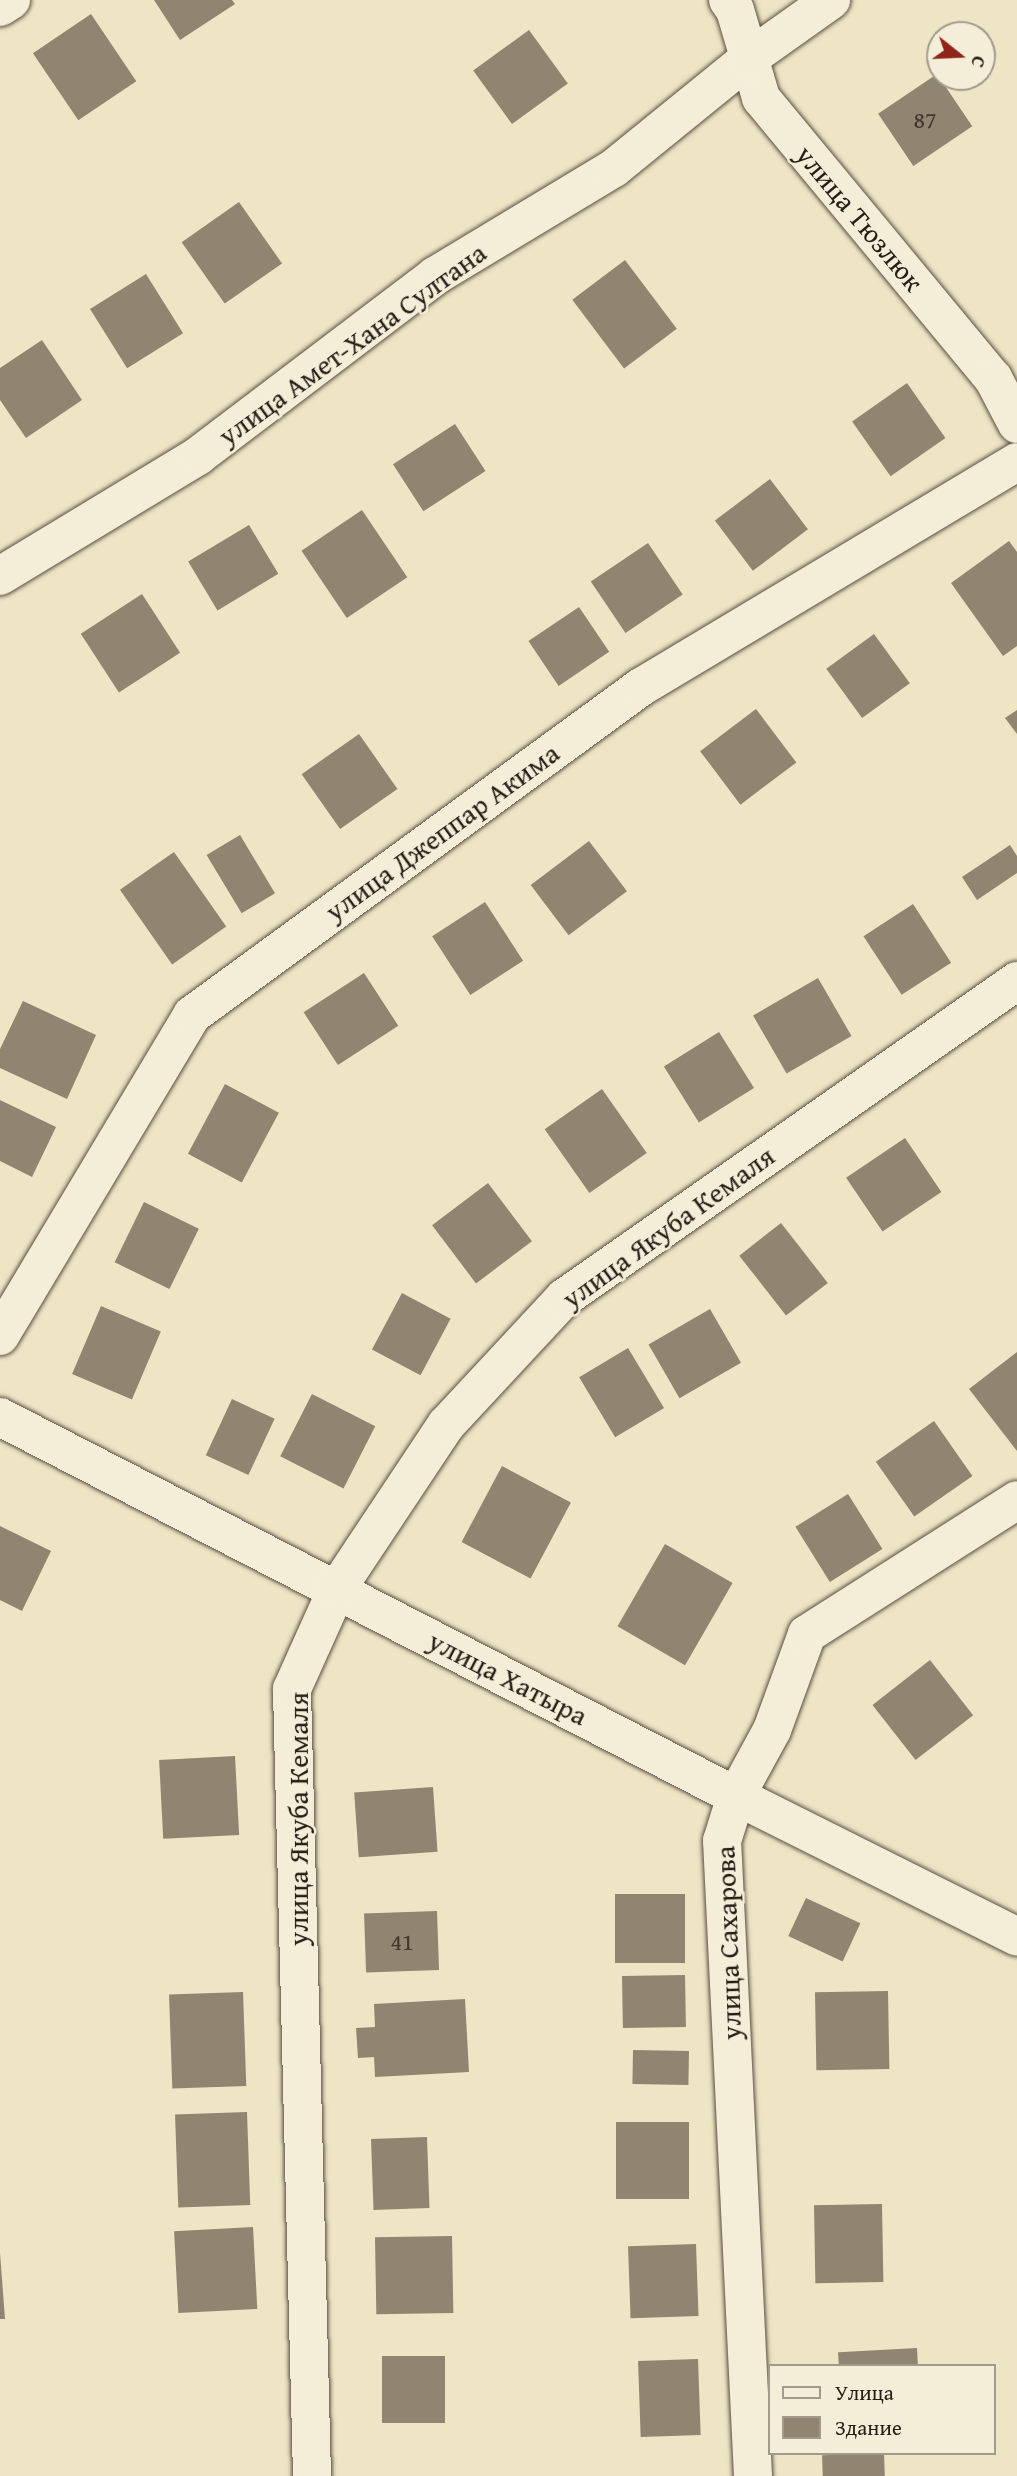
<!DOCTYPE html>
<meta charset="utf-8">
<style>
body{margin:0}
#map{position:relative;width:1017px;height:2476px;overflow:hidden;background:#eee5c5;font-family:"Gentium Book Plus",serif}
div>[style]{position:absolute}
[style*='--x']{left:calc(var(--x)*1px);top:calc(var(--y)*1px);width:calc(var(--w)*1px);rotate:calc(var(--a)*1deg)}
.building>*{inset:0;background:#8f8571;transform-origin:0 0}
.roads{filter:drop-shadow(0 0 2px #5a4e42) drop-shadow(0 0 2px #5a4e42)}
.minor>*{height:38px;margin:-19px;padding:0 19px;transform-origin:19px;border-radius:19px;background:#f4eed9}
span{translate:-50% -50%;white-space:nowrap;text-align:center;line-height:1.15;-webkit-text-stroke:5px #f4eed9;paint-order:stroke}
.number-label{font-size:24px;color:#42362e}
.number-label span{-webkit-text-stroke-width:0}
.street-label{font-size:28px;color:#281c17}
.legend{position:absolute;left:768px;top:2364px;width:228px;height:91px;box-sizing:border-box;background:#f4eed9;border:2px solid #a29a8b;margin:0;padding:9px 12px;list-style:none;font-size:21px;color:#281c17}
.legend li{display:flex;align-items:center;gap:14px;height:35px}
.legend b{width:35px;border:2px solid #a29a8b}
.north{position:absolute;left:926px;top:21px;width:70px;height:70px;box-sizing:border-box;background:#f4eed9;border:2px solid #a29a8b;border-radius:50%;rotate:108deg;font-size:19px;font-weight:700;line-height:28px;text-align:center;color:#281c17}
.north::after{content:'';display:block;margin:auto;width:24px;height:32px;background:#8f2418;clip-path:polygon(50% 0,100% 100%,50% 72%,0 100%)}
</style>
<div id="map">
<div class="building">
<i style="clip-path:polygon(154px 0,232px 0,235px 4px,180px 40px)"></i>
<i style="left:91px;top:14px;width:81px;height:70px;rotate:56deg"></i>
<i style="left:529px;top:30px;width:66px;height:69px;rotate:54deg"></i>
<i style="left:937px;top:74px;width:63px;height:71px;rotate:56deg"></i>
<i style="left:239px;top:202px;width:75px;height:70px;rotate:55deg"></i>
<i style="left:625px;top:260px;width:86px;height:66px;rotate:53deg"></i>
<i style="left:146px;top:274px;width:70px;height:66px;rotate:58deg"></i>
<i style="clip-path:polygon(42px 340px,82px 400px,26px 438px,0 400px,0 368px)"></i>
<i style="left:907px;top:383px;width:67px;height:67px;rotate:55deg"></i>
<i style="left:455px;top:424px;width:56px;height:74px;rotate:57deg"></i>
<i style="left:770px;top:479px;width:63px;height:69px;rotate:53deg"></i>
<i style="left:362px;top:510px;width:81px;height:73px;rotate:56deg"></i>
<i style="left:249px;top:525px;width:57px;height:71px;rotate:59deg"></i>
<i style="clip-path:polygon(1009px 541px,1017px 552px,1017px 646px,1003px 656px,951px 583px)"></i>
<i style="left:648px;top:543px;width:62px;height:69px;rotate:56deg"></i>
<i style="left:142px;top:594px;width:70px;height:73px;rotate:57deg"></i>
<i style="left:579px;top:607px;width:54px;height:61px;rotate:56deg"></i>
<i style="left:874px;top:634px;width:61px;height:59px;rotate:54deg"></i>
<i style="left:756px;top:709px;width:67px;height:70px;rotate:53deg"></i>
<i style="clip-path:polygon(1017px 710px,1017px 734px,1005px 718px)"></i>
<i style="left:359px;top:734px;width:67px;height:70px;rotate:55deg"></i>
<i style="left:240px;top:835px;width:68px;height:39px;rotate:59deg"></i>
<i style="left:589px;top:841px;width:63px;height:73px;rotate:53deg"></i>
<i style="clip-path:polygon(1010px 845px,1017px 856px,1017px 873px,977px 900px,962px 877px)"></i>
<i style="left:174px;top:852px;width:91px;height:66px;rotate:55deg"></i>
<i style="left:485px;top:902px;width:70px;height:63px;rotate:57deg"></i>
<i style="left:913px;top:904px;width:70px;height:59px;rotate:57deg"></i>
<i style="left:364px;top:973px;width:63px;height:72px;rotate:57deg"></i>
<i style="left:818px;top:978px;width:67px;height:75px;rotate:60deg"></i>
<i style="clip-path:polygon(23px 1001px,96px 1035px,67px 1099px,0 1068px,0 1049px)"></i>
<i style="left:719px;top:1032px;width:66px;height:65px;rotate:58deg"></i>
<i style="left:225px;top:1084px;width:61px;height:79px;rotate:28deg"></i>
<i style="left:602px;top:1089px;width:78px;height:70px;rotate:55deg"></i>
<i style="clip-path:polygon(0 1100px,56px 1127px,32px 1177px,0 1161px)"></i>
<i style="left:905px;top:1138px;width:65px;height:71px;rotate:56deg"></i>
<i style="left:488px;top:1183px;width:73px;height:70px;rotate:53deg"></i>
<i style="left:144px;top:1202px;width:61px;height:67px;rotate:26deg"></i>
<i style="left:781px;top:1223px;width:76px;height:53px;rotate:52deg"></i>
<i style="left:402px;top:1293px;width:55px;height:64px;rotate:28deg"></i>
<i style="left:101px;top:1306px;width:65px;height:74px;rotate:23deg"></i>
<i style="left:710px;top:1309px;width:62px;height:71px;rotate:60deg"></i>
<i style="left:628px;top:1348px;width:70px;height:57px;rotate:59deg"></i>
<i style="clip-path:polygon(1017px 1352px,1017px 1451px,969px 1389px)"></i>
<i style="left:312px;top:1394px;width:71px;height:70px;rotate:27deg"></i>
<i style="left:232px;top:1399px;width:47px;height:62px;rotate:25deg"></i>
<i style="left:934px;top:1421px;width:67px;height:71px;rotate:55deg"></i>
<i style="left:502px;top:1466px;width:78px;height:86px;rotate:28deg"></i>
<i style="left:848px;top:1494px;width:65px;height:62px;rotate:58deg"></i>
<i style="clip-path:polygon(0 1526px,51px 1551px,22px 1611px,0 1600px)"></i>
<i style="left:665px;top:1544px;width:78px;height:95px;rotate:30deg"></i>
<i style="left:930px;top:1660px;width:70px;height:73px;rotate:52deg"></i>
<i style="left:235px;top:1756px;width:79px;height:76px;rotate:87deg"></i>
<i style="left:433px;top:1787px;width:65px;height:79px;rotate:86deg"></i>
<i style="left:615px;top:1894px;width:70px;height:69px"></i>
<i style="left:806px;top:1898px;width:60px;height:42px;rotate:25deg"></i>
<i style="left:437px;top:1911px;width:59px;height:73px;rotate:88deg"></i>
<i style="left:685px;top:1975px;width:52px;height:63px;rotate:89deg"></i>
<i style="left:888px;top:1991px;width:78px;height:73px;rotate:89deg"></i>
<i style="left:243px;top:1992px;width:94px;height:74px;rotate:88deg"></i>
<i style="clip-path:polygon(465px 1999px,469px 2072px,375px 2077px,374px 2057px,358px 2058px,356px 2028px,375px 2027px,374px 2004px)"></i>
<i style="left:633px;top:2050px;width:56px;height:34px;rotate:1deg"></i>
<i style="left:247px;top:2112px;width:93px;height:72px;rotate:88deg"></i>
<i style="left:689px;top:2122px;width:77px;height:73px;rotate:90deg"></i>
<i style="left:427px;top:2137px;width:71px;height:56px;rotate:88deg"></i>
<i style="left:882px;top:2204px;width:78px;height:68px;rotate:89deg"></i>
<i style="left:253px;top:2227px;width:82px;height:79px;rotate:87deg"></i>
<i style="left:452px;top:2236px;width:77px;height:77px;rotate:89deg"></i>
<i style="left:696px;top:2244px;width:72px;height:68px;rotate:88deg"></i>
<i style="clip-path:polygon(0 2253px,5px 2319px,0 2319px)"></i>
<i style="left:917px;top:2348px;width:18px;height:79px;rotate:87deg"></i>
<i style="left:382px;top:2356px;width:63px;height:67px"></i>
<i style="left:698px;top:2359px;width:76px;height:60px;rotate:88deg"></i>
<i style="left:884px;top:2453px;width:23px;height:62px;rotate:88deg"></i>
</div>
<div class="roads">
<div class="minor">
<i style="--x:728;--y:0;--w:12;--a:55"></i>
<i style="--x:735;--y:10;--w:92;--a:73.5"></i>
<i style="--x:761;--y:98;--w:364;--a:50.4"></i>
<i style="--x:993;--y:378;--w:52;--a:62.4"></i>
<i style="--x:0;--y:7;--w:13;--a:-32"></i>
<i style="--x:0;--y:576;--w:232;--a:-31.2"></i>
<i style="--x:198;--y:456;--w:298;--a:-37.2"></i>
<i style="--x:435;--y:276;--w:209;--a:-31.1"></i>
<i style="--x:614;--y:168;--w:173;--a:-39.1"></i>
<i style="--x:748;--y:59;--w:102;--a:-35.4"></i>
<i style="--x:0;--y:1336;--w:374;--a:-59.1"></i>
<i style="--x:192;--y:1015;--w:556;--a:-36.15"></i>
<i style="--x:641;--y:687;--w:438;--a:-30.9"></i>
<i style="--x:0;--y:1417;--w:828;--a:27.25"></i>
<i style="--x:736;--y:1796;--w:314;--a:26.6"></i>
<i style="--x:312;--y:2476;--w:787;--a:-91.46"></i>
<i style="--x:292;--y:1689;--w:110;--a:-65.8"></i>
<i style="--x:337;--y:1589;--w:197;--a:-56.4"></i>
<i style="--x:446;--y:1425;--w:173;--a:-47.1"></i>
<i style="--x:564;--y:1298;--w:553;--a:-34.98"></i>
<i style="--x:753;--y:2476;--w:636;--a:-92.79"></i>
<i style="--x:722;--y:1841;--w:47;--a:-72.7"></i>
<i style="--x:736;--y:1796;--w:75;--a:-61.4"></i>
<i style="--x:772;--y:1730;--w:102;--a:-70"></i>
<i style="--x:807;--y:1634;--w:249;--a:-32.5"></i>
</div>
</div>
<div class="number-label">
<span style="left:925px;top:120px">87</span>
<span style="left:402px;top:1942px">41</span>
</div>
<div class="street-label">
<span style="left:860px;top:218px;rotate:50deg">улица Тюзлюк</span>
<span style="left:352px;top:344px;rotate:-36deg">улица Амет-Хана Султана</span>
<span style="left:442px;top:832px;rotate:-36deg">улица Джеппар Акима</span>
<span style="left:668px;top:1227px;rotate:-36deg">улица Якуба Кемаля</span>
<span style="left:508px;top:1678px;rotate:27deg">улица Хатыра</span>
<span style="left:298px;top:1819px;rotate:-90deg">улица Якуба Кемаля</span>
<span style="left:728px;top:1943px;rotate:-92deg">улица Сахарова</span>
</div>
<ul class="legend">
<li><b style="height:9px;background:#f4eed9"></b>Улица</li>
<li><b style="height:19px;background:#8f8571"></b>Здание</li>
</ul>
<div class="north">С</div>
</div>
